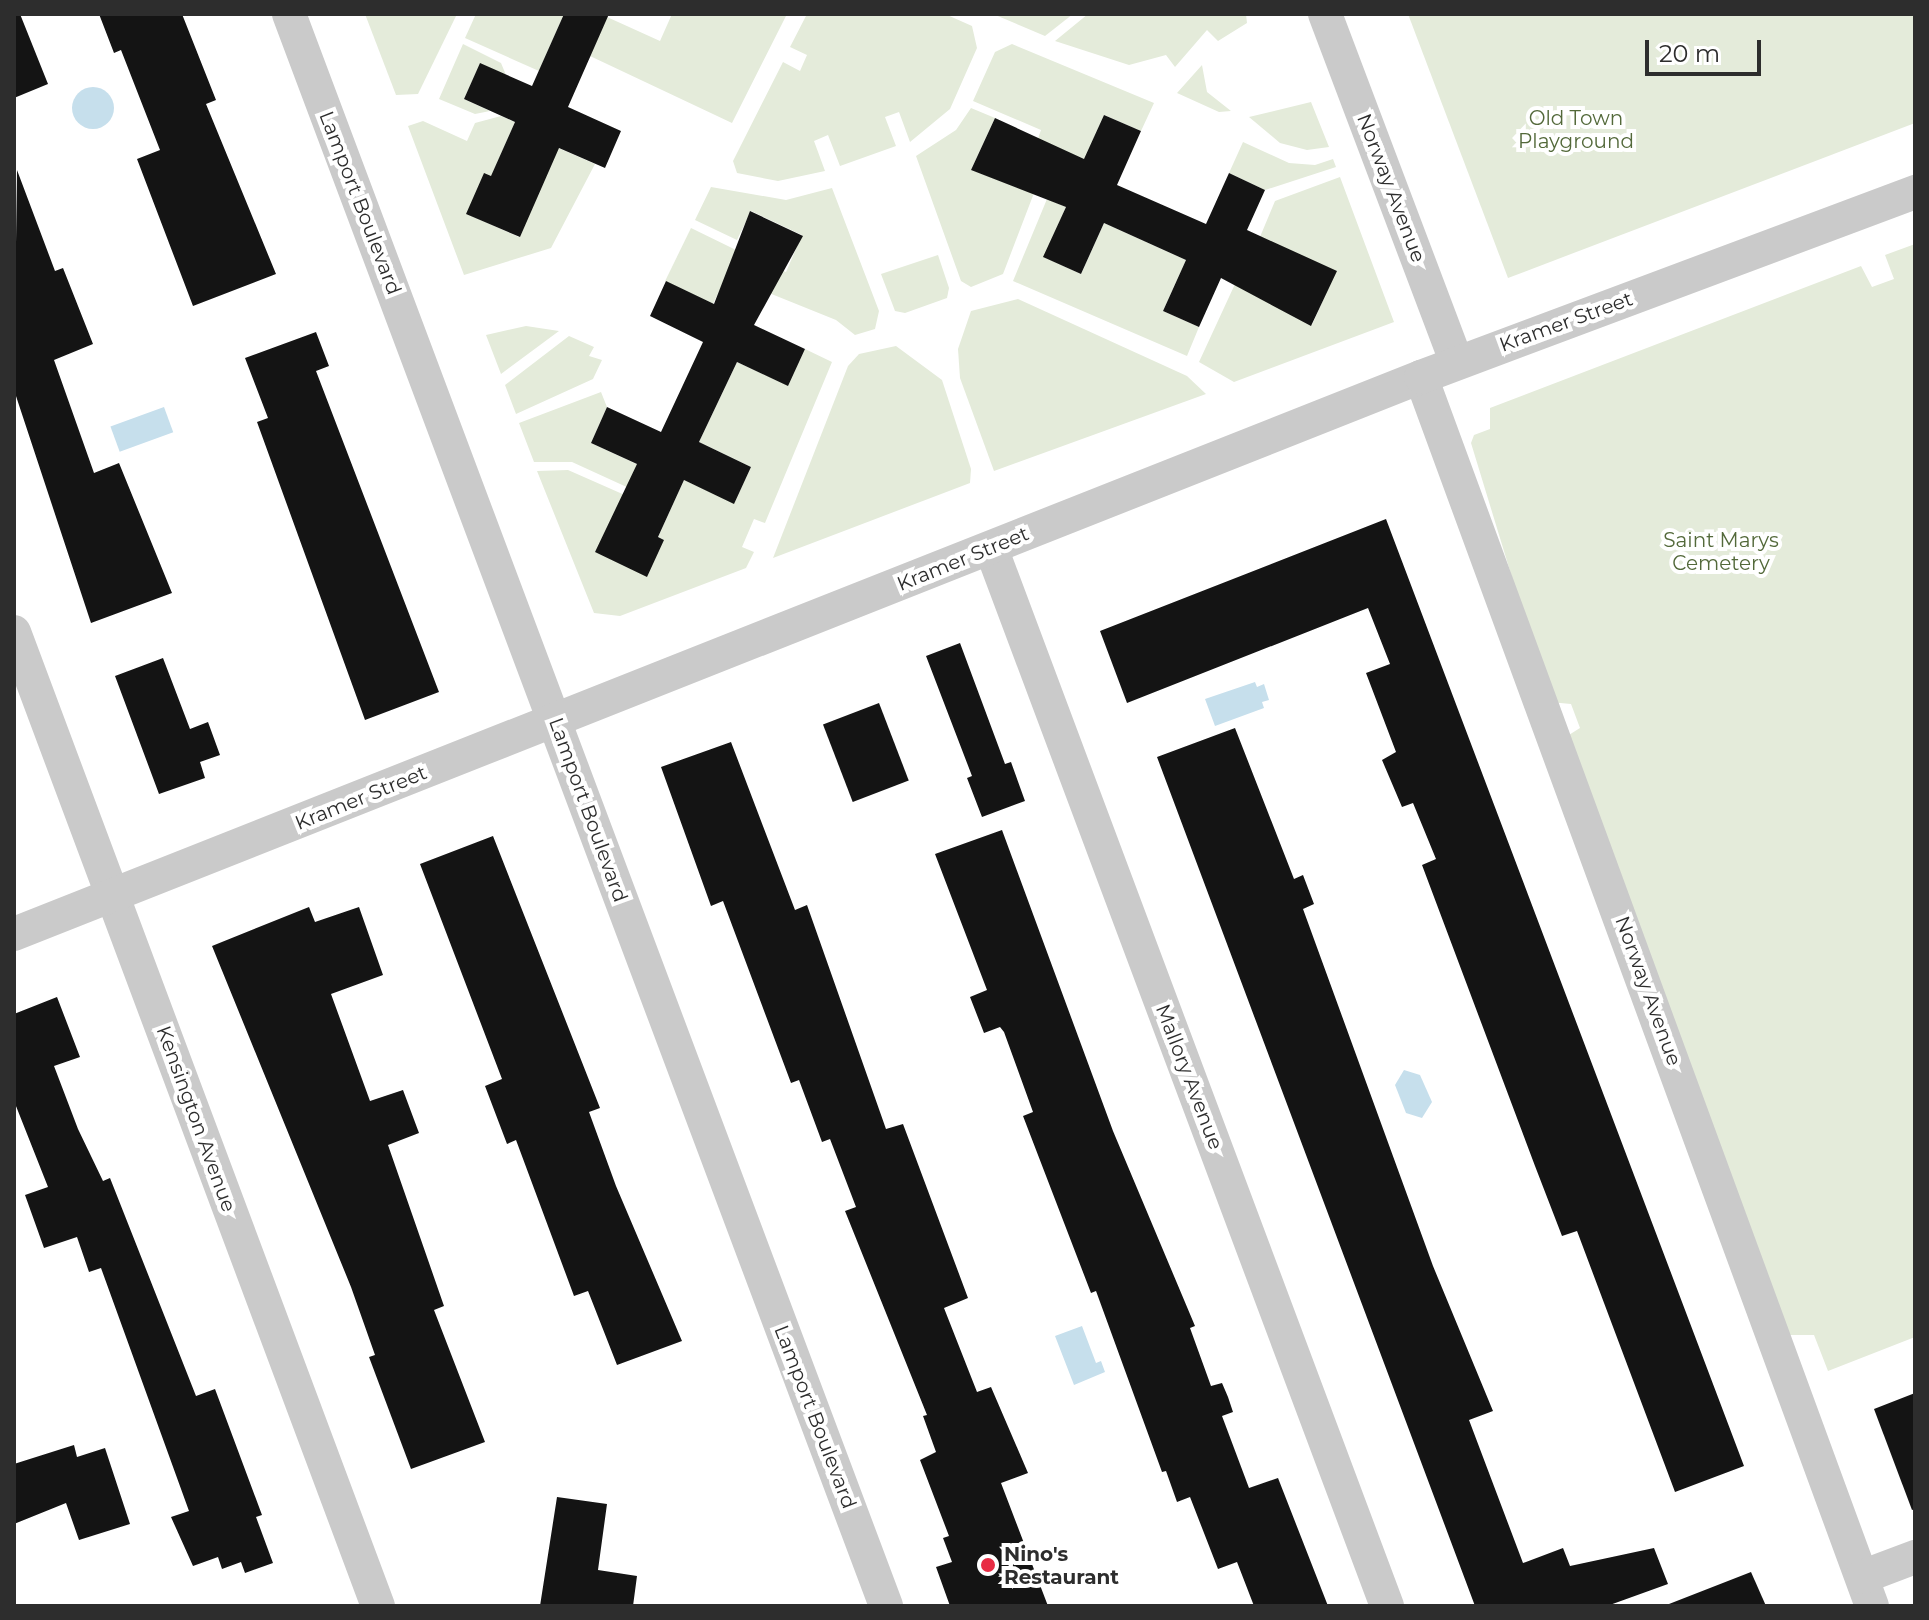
<!DOCTYPE html>
<style>
body{margin:0}
#map{position:relative;width:1929px;height:1620px;overflow:hidden;background:#fff;font-family:Montserrat,sans-serif}
div>[style]{position:absolute}
[style*='--x']{left:calc(var(--x)*1px);top:calc(var(--y)*1px);width:calc(var(--w)*1px);rotate:calc(var(--a)*1deg)}
.green>*{inset:0;background:#e4ebda;transform-origin:0 0}
.water>*{inset:0;background:#c6dfec;transform-origin:0 0}
.round{border-radius:50%}
.building>*{inset:0;background:#141414;transform-origin:0 0}
.street>*{height:34px;margin:-17px;padding:0 17px;transform-origin:17px;border-radius:17px;background:#cacaca}
.dots>*{width:22px;height:22px;translate:-50% -50%;box-sizing:border-box;border:4px solid #fff;border-radius:50%}
span{translate:-50% -50%;white-space:nowrap;text-align:center;line-height:1.15;-webkit-text-stroke:8px #fff;paint-order:stroke}
.park-label{font-size:20px;color:#53693a}
.street-label{font-size:20px;color:#2d2d2d}
.poi-label{font-size:20px;color:#2d2d2d;font-weight:700}
.left{translate:0 -50%;text-align:left}
.frame{position:absolute;inset:0;border:16px solid #2d2d2d;pointer-events:none}
.scale{position:absolute;left:1645px;top:40px;width:116px;height:36px;box-sizing:border-box;border:4px solid #2d2d2d;border-top:0;padding-left:10px;font-size:24px;line-height:28px;white-space:nowrap;color:#2d2d2d;-webkit-text-stroke:6px #fff;paint-order:stroke}
</style>
<div id="map">
<div class="green">
<i style="clip-path:polygon(365px 14px,457px 14px,418px 94px,396px 95px)"></i>
<i style="clip-path:polygon(476px 14px,564px 14px,539px 71px,465px 38px)"></i>
<i style="clip-path:polygon(672px 14px,787px 14px,732px 123px,590px 56px,607px 17px,660px 41px)"></i>
<i style="clip-path:polygon(807px 14px,945px 14px,972px 26px,977px 48px,950px 109px,910px 142px,899px 112px,885px 117px,896px 146px,840px 166px,828px 135px,814px 141px,825px 171px,778px 181px,737px 173px,733px 161px,783px 62px,800px 71px,807px 55px,790px 47px)"></i>
<i style="clip-path:polygon(993px 14px,1073px 14px,1045px 36px)"></i>
<i style="clip-path:polygon(1088px 14px,1246px 14px,1247px 23px,1218px 41px,1207px 30px,1175px 67px,1166px 55px,1129px 65px,1055px 41px)"></i>
<i style="clip-path:polygon(1408px 14px,1915px 14px,1915px 123px,1508px 278px)"></i>
<i style="clip-path:polygon(463px 44px,501px 63px,506px 75px,480px 64px,464px 99px,490px 111px,475px 114px,439px 99px)"></i>
<i style="clip-path:polygon(1012px 44px,1154px 103px,1141px 131px,1104px 115px,1082px 165px,1036px 144px,1041px 130px,973px 101px,995px 52px)"></i>
<i style="clip-path:polygon(1202px 65px,1207px 92px,1231px 111px,1219px 112px,1177px 93px)"></i>
<i style="clip-path:polygon(1311px 102px,1329px 147px,1307px 150px,1280px 143px,1249px 117px)"></i>
<i style="clip-path:polygon(971px 108px,995px 118px,971px 170px,1034px 193px,1003px 274px,971px 287px,961px 281px,916px 156px,956px 130px)"></i>
<i style="clip-path:polygon(501px 116px,515px 122px,491px 177px,484px 174px,467px 214px,519px 237px,554px 146px,595px 164px,551px 248px,464px 275px,408px 126px,423px 121px,467px 141px,475px 123px)"></i>
<i style="clip-path:polygon(1243px 142px,1289px 163px,1315px 165px,1333px 159px,1336px 167px,1265px 190px,1229px 173px)"></i>
<i style="clip-path:polygon(1340px 177px,1394px 322px,1234px 382px,1199px 362px,1235px 284px,1312px 325px,1336px 271px,1257px 244px,1275px 201px)"></i>
<i style="clip-path:polygon(711px 187px,786px 200px,832px 188px,879px 311px,875px 329px,855px 335px,836px 320px,769px 293px,780px 270px,786px 272px,802px 235px,751px 211px,737px 240px,695px 220px)"></i>
<i style="clip-path:polygon(1047px 199px,1066px 207px,1044px 257px,1081px 274px,1104px 223px,1186px 260px,1163px 311px,1199px 327px,1187px 356px,1013px 281px)"></i>
<i style="left:691px;top:228px;width:53px;height:59px;rotate:26deg"></i>
<i style="clip-path:polygon(1915px 244px,1915px 1337px,1828px 1371px,1814px 1335px,1788px 1335px,1564px 738px,1580px 728px,1571px 704px,1550px 702px,1471px 443px,1474px 435px,1490px 429px,1490px 408px,1861px 266px,1872px 287px,1894px 279px,1885px 255px)"></i>
<i style="clip-path:polygon(938px 255px,949px 288px,947px 298px,905px 313px,895px 311px,881px 274px)"></i>
<i style="clip-path:polygon(1018px 299px,1187px 376px,1206px 394px,994px 471px,960px 378px,958px 349px,971px 311px)"></i>
<i style="clip-path:polygon(526px 326px,559px 331px,501px 374px,486px 335px)"></i>
<i style="clip-path:polygon(569px 336px,594px 347px,589px 356px,602px 360px,593px 379px,516px 414px,505px 385px)"></i>
<i style="clip-path:polygon(896px 346px,942px 380px,971px 469px,970px 483px,773px 558px,848px 366px,859px 354px)"></i>
<i style="clip-path:polygon(805px 349px,832px 362px,765px 523px,754px 519px,742px 547px,754px 552px,746px 568px,620px 616px,594px 613px,537px 471px,568px 470px,627px 496px,595px 552px,664px 540px,658px 537px,684px 480px,734px 503px,751px 467px,699px 442px,737px 362px,787px 385px)"></i>
<i style="clip-path:polygon(601px 392px,607px 407px,591px 443px,641px 466px,631px 489px,572px 462px,534px 462px,519px 423px)"></i>
</div>
<div class="water">
<i class="round" style="left:72px;top:87px;width:42px;height:42px"></i>
<i style="left:164px;top:407px;width:27px;height:57px;rotate:70deg"></i>
<i style="clip-path:polygon(1255px 682px,1257px 687px,1264px 684px,1269px 700px,1262px 702px,1264px 708px,1215px 726px,1205px 699px)"></i>
<i style="clip-path:polygon(1404px 1070px,1420px 1075px,1432px 1102px,1422px 1118px,1406px 1113px,1395px 1085px)"></i>
<i style="clip-path:polygon(1082px 1326px,1096px 1363px,1101px 1361px,1105px 1372px,1074px 1385px,1055px 1336px)"></i>
</div>
<div class="building">
<i style="clip-path:polygon(14px 14px,20px 14px,48px 84px,14px 98px)"></i>
<i style="clip-path:polygon(99px 14px,182px 14px,216px 100px,206px 104px,276px 274px,193px 306px,137px 159px,160px 150px,121px 50px,114px 53px)"></i>
<i style="clip-path:polygon(564px 14px,609px 14px,568px 107px,621px 131px,605px 168px,559px 148px,520px 237px,466px 214px,484px 173px,491px 176px,515px 122px,464px 99px,480px 63px,532px 86px)"></i>
<i style="clip-path:polygon(1104px 115px,1141px 131px,1117px 185px,1206px 224px,1229px 173px,1265px 190px,1247px 230px,1337px 271px,1311px 326px,1221px 278px,1199px 327px,1163px 311px,1186px 260px,1104px 223px,1081px 274px,1043px 257px,1066px 207px,971px 170px,995px 118px,1084px 159px)"></i>
<i style="clip-path:polygon(17px 170px,55px 271px,63px 268px,93px 344px,54px 360px,94px 473px,119px 463px,172px 593px,91px 623px,14px 390px)"></i>
<i style="clip-path:polygon(750px 211px,803px 236px,754px 325px,805px 349px,788px 386px,737px 362px,699px 442px,751px 467px,734px 504px,684px 480px,658px 537px,664px 540px,647px 577px,595px 552px,637px 464px,591px 443px,607px 407px,661px 432px,703px 342px,650px 316px,666px 281px,714px 304px)"></i>
<i style="clip-path:polygon(316px 332px,329px 366px,316px 371px,439px 692px,365px 720px,257px 422px,268px 418px,245px 358px)"></i>
<i style="clip-path:polygon(1386px 519px,1744px 1466px,1675px 1492px,1577px 1231px,1562px 1236px,1535px 1166px,1422px 865px,1436px 859px,1413px 803px,1402px 807px,1382px 760px,1396px 752px,1366px 673px,1390px 664px,1368px 608px,1127px 703px,1100px 631px)"></i>
<i style="clip-path:polygon(960px 643px,1005px 764px,1011px 762px,1025px 801px,982px 817px,967px 778px,972px 776px,926px 656px)"></i>
<i style="clip-path:polygon(163px 658px,190px 729px,208px 722px,220px 755px,200px 762px,205px 778px,159px 794px,115px 676px)"></i>
<i style="left:879px;top:703px;width:83px;height:60px;rotate:69deg"></i>
<i style="clip-path:polygon(1235px 728px,1294px 879px,1303px 875px,1314px 904px,1303px 909px,1433px 1266px,1493px 1411px,1469px 1420px,1523px 1563px,1563px 1548px,1570px 1566px,1654px 1548px,1668px 1584px,1607px 1606px,1475px 1606px,1157px 757px)"></i>
<i style="clip-path:polygon(731px 742px,795px 910px,807px 905px,886px 1129px,903px 1124px,968px 1298px,944px 1308px,977px 1392px,991px 1387px,1028px 1473px,1001px 1483px,1048px 1606px,950px 1606px,936px 1567px,952px 1562px,943px 1538px,949px 1536px,920px 1460px,936px 1452px,923px 1416px,927px 1415px,845px 1211px,856px 1207px,830px 1139px,822px 1142px,799px 1080px,791px 1083px,723px 901px,711px 906px,661px 767px)"></i>
<i style="clip-path:polygon(1002px 830px,1113px 1131px,1195px 1326px,1190px 1328px,1211px 1386px,1222px 1383px,1228px 1397px,1233px 1412px,1222px 1416px,1249px 1488px,1278px 1478px,1328px 1606px,1254px 1606px,1237px 1562px,1218px 1569px,1190px 1497px,1177px 1502px,1166px 1471px,1162px 1472px,1096px 1291px,1091px 1293px,1023px 1116px,1033px 1112px,1004px 1032px,1000px 1027px,984px 1033px,970px 997px,987px 990px,935px 854px)"></i>
<i style="clip-path:polygon(493px 836px,600px 1108px,589px 1112px,616px 1186px,682px 1341px,617px 1365px,588px 1291px,574px 1296px,516px 1140px,507px 1144px,485px 1086px,502px 1079px,420px 864px)"></i>
<i style="clip-path:polygon(309px 907px,315px 922px,359px 907px,383px 975px,331px 994px,370px 1101px,403px 1090px,419px 1133px,388px 1145px,444px 1306px,434px 1310px,485px 1442px,411px 1469px,369px 1357px,375px 1355px,351px 1287px,212px 946px)"></i>
<i style="clip-path:polygon(57px 997px,80px 1057px,54px 1066px,78px 1129px,103px 1181px,110px 1178px,196px 1396px,215px 1389px,262px 1515px,256px 1517px,273px 1563px,245px 1573px,241px 1562px,222px 1569px,218px 1557px,193px 1566px,171px 1517px,189px 1511px,101px 1268px,89px 1272px,77px 1237px,44px 1248px,25px 1195px,48px 1187px,14px 1101px,14px 1014px)"></i>
<i style="clip-path:polygon(1915px 1393px,1915px 1509px,1912px 1510px,1874px 1409px)"></i>
<i style="clip-path:polygon(74px 1445px,77px 1457px,105px 1448px,130px 1524px,79px 1540px,66px 1503px,14px 1524px,14px 1464px)"></i>
<i style="clip-path:polygon(557px 1497px,607px 1504px,598px 1570px,637px 1576px,633px 1606px,540px 1606px)"></i>
<i style="clip-path:polygon(1751px 1572px,1766px 1606px,1670px 1606px,1669px 1604px)"></i>
</div>
<div class="street">
<i style="--x:289;--y:14;--w:1700;--a:69.44"></i>
<i style="--x:1325;--y:14;--w:373;--a:69.3"></i>
<i style="--x:1421;--y:377;--w:1309;--a:69.85"></i>
<i style="--x:991;--y:548;--w:1130;--a:69.48"></i>
<i style="--x:14;--y:632;--w:1040;--a:69.51"></i>
<i style="--x:14;--y:934;--w:1513;--a:-21.6"></i>
<i style="--x:1421;--y:377;--w:528;--a:-20.53"></i>
<i style="--x:1862;--y:1577;--w:57;--a:-20.7"></i>
</div>
<div class="dots">
<i style="left:988px;top:1565px;background:#e82c44"></i>
</div>
<div class="park-label">
<span style="left:1576px;top:130px">Old Town<br>Playground</span>
<span style="left:1721px;top:552px">Saint Marys<br>Cemetery</span>
</div>
<div class="street-label">
<span style="left:1391px;top:188px;rotate:69deg">Norway Avenue</span>
<span style="left:360px;top:203px;rotate:69deg">Lamport Boulevard</span>
<span style="left:1566px;top:322px;rotate:-20deg">Kramer Street</span>
<span style="left:963px;top:559px;rotate:-22deg">Kramer Street</span>
<span style="left:361px;top:798px;rotate:-22deg">Kramer Street</span>
<span style="left:588px;top:810px;rotate:70deg">Lamport Boulevard</span>
<span style="left:1648px;top:991px;rotate:70deg">Norway Avenue</span>
<span style="left:1189px;top:1077px;rotate:69deg">Mallory Avenue</span>
<span style="left:196px;top:1119px;rotate:70deg">Kensington Avenue</span>
<span style="left:815px;top:1417px;rotate:69deg">Lamport Boulevard</span>
</div>
<div class="poi-label">
<span class="left" style="left:1004px;top:1566px">Nino's<br>Restaurant</span>
</div>
<div class="frame"></div>
<div class="scale">20 m</div>
</div>
